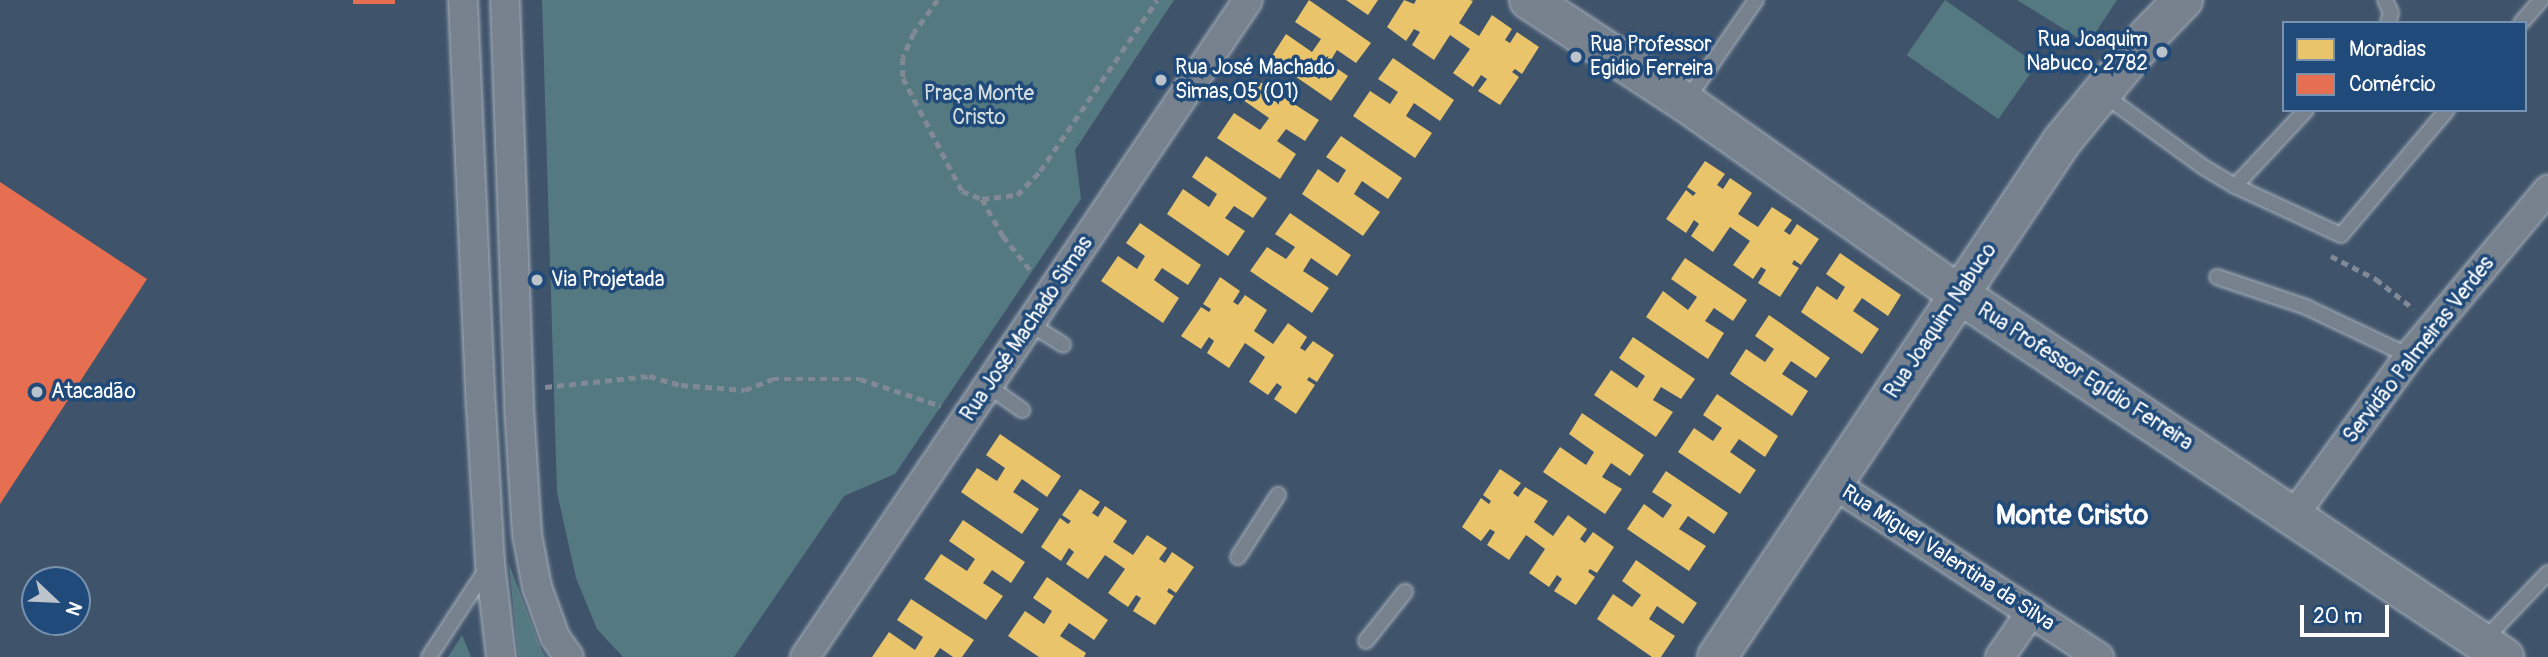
<!DOCTYPE html>
<meta charset="utf-8">
<style>
body{margin:0}
#map{position:relative;width:2548px;height:657px;overflow:hidden;background:#3f536a;font-family:Pangolin,sans-serif}
div>[style]{position:absolute}
[style*='--x']{left:calc(var(--x)*1px);top:calc(var(--y)*1px);width:calc(var(--w)*1px);rotate:calc(var(--a)*1deg)}
.green>*{inset:0;background:#557981;transform-origin:0 0}
.homes>*{inset:0;background:#e9c46a}
.shops>*{inset:0;background:#e76f51;transform-origin:0 0}
.path>*{height:4.5px;margin-top:-2.25px;transform-origin:0;background:repeating-linear-gradient(90deg,#808995 0 7px,transparent 0 12px)}
.roads{filter:drop-shadow(0 0 2px #a9b2bc) drop-shadow(0 0 2px #a9b2bc)}
.lane>*{height:14px;margin:-7px;padding:0 7px;transform-origin:7px;border-radius:7px;background:#77828e}
.street>*{height:28px;margin:-14px;padding:0 14px;transform-origin:14px;border-radius:14px;background:#77828e}
.secondary>*{height:38px;margin:-19px;padding:0 19px;transform-origin:19px;border-radius:19px;background:#77828e}
.dots>*{width:19px;height:19px;translate:-50% -50%;box-sizing:border-box;border:4px solid #1f4a7a;border-radius:50%}
span{translate:-50% -50%;white-space:nowrap;text-align:center;line-height:1.15;-webkit-text-stroke:7px #1f4a7a;paint-order:stroke}
.poi-label{font-size:21px;color:#fff}
.right{translate:-100% -50%;text-align:right}
.left{translate:0 -50%;text-align:left}
.park-label{font-size:21px;color:#d6dfe0}
.street-label{font-size:21px;color:#fff}
.district-label{font-size:28px;color:#fff;font-weight:700}
.legend{position:absolute;left:2282px;top:21px;width:245px;height:91px;box-sizing:border-box;background:#1f4a7a;border:2px solid #7992af;margin:0;padding:9px 12px;list-style:none;font-size:21px;color:#fff}
.legend li{display:flex;align-items:center;gap:14px;height:35px}
.legend b{width:35px;border:2px solid #7992af}
.north{position:absolute;left:21px;top:566px;width:70px;height:70px;box-sizing:border-box;background:#1f4a7a;border:2px solid #7992af;border-radius:50%;rotate:113deg;font-size:19px;font-weight:700;line-height:28px;text-align:center;color:#fff}
.north::after{content:'';display:block;margin:auto;width:24px;height:32px;background:#bcc3cb;clip-path:polygon(50% 0,100% 100%,50% 72%,0 100%)}
.scale{position:absolute;left:2300px;top:605px;width:89px;height:32px;box-sizing:border-box;border:4px solid #fff;border-top:0;padding-left:9px;font-size:21px;line-height:24px;white-space:nowrap;color:#fff;-webkit-text-stroke:5px #1f4a7a;paint-order:stroke}
</style>
<div id="map">
<div class="green">
<i style="clip-path:polygon(542px 0,1174px 0,1075px 150px,1081px 199px,895px 474px,844px 496px,734px 657px,623px 657px,597px 629px,576px 578px,557px 492px)"></i>
<i style="left:1945px;top:0;width:112px;height:67px;rotate:35deg"></i>
<i style="clip-path:polygon(2017px 0,2117px 0,2088px 44px)"></i>
<i style="clip-path:polygon(509px 564px,542px 651px,546px 657px,519px 657px,518px 653px)"></i>
<i style="clip-path:polygon(462px 635px,471px 657px,448px 657px)"></i>
</div>
<div class="homes">
<i style="clip-path:polygon(1309px 0,1371px 43px,1356px 63px,1337px 50px,1329px 63px,1348px 76px,1331px 101px,1270px 59px,1286px 34px,1312px 52px,1321px 39px,1295px 22px)"></i>
<i style="clip-path:polygon(1346px 0,1378px 0,1368px 15px)"></i>
<i style="clip-path:polygon(1404px 0,1414px 4px,1416px 0,1470px 0,1473px 1px,1459px 23px,1479px 36px,1492px 15px,1512px 29px,1505px 40px,1510px 43px,1517px 32px,1539px 47px,1522px 74px,1515px 69px,1512px 72px,1519px 77px,1500px 105px,1478px 91px,1487px 79px,1481px 75px,1473px 87px,1453px 73px,1470px 49px,1450px 35px,1434px 60px,1412px 45px,1420px 32px,1414px 29px,1406px 41px,1387px 27px)"></i>
<i style="clip-path:polygon(1393px 58px,1454px 100px,1440px 121px,1414px 103px,1406px 116px,1432px 133px,1415px 158px,1353px 116px,1370px 91px,1390px 104px,1398px 92px,1378px 79px)"></i>
<i style="clip-path:polygon(1257px 80px,1319px 120px,1305px 141px,1286px 129px,1277px 141px,1296px 154px,1280px 179px,1217px 138px,1234px 113px,1260px 130px,1269px 118px,1243px 100px)"></i>
<i style="clip-path:polygon(1341px 136px,1402px 178px,1388px 199px,1362px 181px,1354px 194px,1380px 212px,1363px 236px,1302px 194px,1318px 169px,1338px 183px,1346px 170px,1326px 157px)"></i>
<i style="clip-path:polygon(1206px 156px,1267px 198px,1253px 218px,1234px 206px,1225px 218px,1245px 231px,1228px 256px,1167px 214px,1183px 189px,1209px 207px,1217px 194px,1192px 177px)"></i>
<i style="clip-path:polygon(1705px 161px,1725px 174px,1717px 185px,1723px 189px,1730px 178px,1752px 193px,1738px 214px,1758px 227px,1772px 207px,1792px 220px,1784px 231px,1790px 235px,1797px 224px,1819px 239px,1801px 265px,1794px 260px,1792px 264px,1799px 268px,1780px 297px,1758px 283px,1766px 270px,1761px 267px,1753px 279px,1733px 265px,1750px 241px,1730px 227px,1713px 252px,1691px 236px,1699px 224px,1694px 220px,1686px 233px,1666px 219px,1686px 190px,1693px 196px,1696px 193px,1687px 187px)"></i>
<i style="clip-path:polygon(1290px 213px,1351px 255px,1337px 276px,1311px 258px,1303px 271px,1329px 288px,1312px 313px,1250px 271px,1267px 247px,1286px 259px,1295px 247px,1275px 234px)"></i>
<i style="clip-path:polygon(1140px 223px,1201px 265px,1188px 285px,1162px 268px,1154px 280px,1179px 298px,1163px 323px,1101px 281px,1118px 256px,1137px 269px,1145px 256px,1126px 243px)"></i>
<i style="clip-path:polygon(1840px 253px,1901px 295px,1888px 316px,1862px 298px,1853px 311px,1879px 329px,1862px 354px,1801px 312px,1817px 286px,1837px 300px,1845px 287px,1826px 274px)"></i>
<i style="clip-path:polygon(1685px 258px,1747px 300px,1733px 321px,1714px 308px,1705px 321px,1724px 333px,1708px 359px,1646px 317px,1663px 291px,1688px 310px,1697px 297px,1671px 279px)"></i>
<i style="clip-path:polygon(1220px 277px,1240px 291px,1233px 302px,1238px 305px,1245px 295px,1267px 310px,1254px 331px,1273px 344px,1288px 323px,1307px 337px,1300px 348px,1305px 351px,1313px 341px,1334px 355px,1317px 382px,1309px 377px,1307px 380px,1315px 385px,1296px 414px,1274px 399px,1282px 387px,1277px 383px,1268px 395px,1249px 382px,1265px 357px,1245px 343px,1229px 368px,1207px 353px,1214px 341px,1209px 337px,1201px 349px,1181px 336px,1201px 307px,1209px 312px,1211px 309px,1203px 304px)"></i>
<i style="clip-path:polygon(1769px 315px,1830px 358px,1816px 378px,1791px 361px,1782px 374px,1808px 391px,1792px 416px,1730px 374px,1746px 349px,1765px 362px,1774px 349px,1755px 336px)"></i>
<i style="clip-path:polygon(1633px 337px,1695px 379px,1681px 399px,1661px 387px,1653px 400px,1673px 412px,1656px 437px,1594px 395px,1611px 370px,1637px 388px,1645px 376px,1619px 358px)"></i>
<i style="clip-path:polygon(1717px 394px,1778px 436px,1765px 457px,1739px 439px,1730px 452px,1756px 470px,1740px 494px,1678px 452px,1694px 428px,1713px 441px,1722px 428px,1703px 415px)"></i>
<i style="clip-path:polygon(1582px 413px,1644px 455px,1630px 476px,1611px 463px,1602px 477px,1622px 489px,1605px 514px,1543px 472px,1560px 447px,1586px 465px,1594px 452px,1569px 434px)"></i>
<i style="clip-path:polygon(1000px 434px,1061px 476px,1047px 497px,1022px 479px,1013px 492px,1039px 509px,1022px 534px,961px 492px,977px 468px,997px 481px,1005px 468px,986px 455px)"></i>
<i style="clip-path:polygon(1500px 469px,1521px 483px,1513px 493px,1518px 497px,1525px 487px,1548px 501px,1534px 522px,1553px 536px,1568px 515px,1587px 529px,1580px 539px,1585px 543px,1593px 532px,1614px 547px,1597px 573px,1590px 569px,1588px 572px,1595px 577px,1576px 605px,1554px 591px,1562px 579px,1557px 575px,1549px 587px,1529px 573px,1545px 549px,1526px 535px,1509px 560px,1487px 545px,1495px 532px,1490px 529px,1481px 541px,1462px 527px,1481px 498px,1489px 504px,1491px 501px,1483px 495px)"></i>
<i style="clip-path:polygon(1666px 471px,1728px 513px,1714px 534px,1688px 516px,1679px 529px,1706px 546px,1689px 571px,1627px 529px,1644px 504px,1663px 518px,1672px 505px,1652px 492px)"></i>
<i style="clip-path:polygon(1080px 489px,1100px 502px,1092px 513px,1098px 517px,1105px 506px,1127px 521px,1113px 542px,1133px 555px,1147px 535px,1167px 548px,1159px 559px,1165px 563px,1172px 552px,1194px 567px,1176px 593px,1169px 588px,1167px 592px,1174px 596px,1155px 625px,1133px 611px,1141px 598px,1136px 595px,1128px 607px,1108px 593px,1125px 569px,1105px 555px,1088px 579px,1066px 564px,1074px 552px,1069px 548px,1061px 561px,1041px 547px,1060px 518px,1068px 524px,1071px 521px,1062px 515px)"></i>
<i style="clip-path:polygon(963px 520px,1025px 562px,1011px 583px,992px 570px,983px 583px,1003px 596px,986px 620px,924px 579px,941px 554px,967px 571px,975px 559px,949px 541px)"></i>
<i style="clip-path:polygon(1636px 560px,1697px 603px,1683px 624px,1657px 606px,1649px 619px,1675px 636px,1661px 657px,1652px 657px,1597px 619px,1613px 594px,1632px 607px,1641px 595px,1622px 581px)"></i>
<i style="clip-path:polygon(1047px 577px,1108px 620px,1094px 640px,1069px 623px,1060px 636px,1086px 653px,1084px 657px,1039px 657px,1008px 636px,1025px 611px,1044px 624px,1052px 611px,1033px 598px)"></i>
<i style="clip-path:polygon(911px 599px,974px 640px,962px 657px,953px 657px,940px 648px,934px 657px,872px 657px,889px 632px,915px 650px,923px 637px,897px 620px)"></i>
</div>
<div class="shops">
<i style="left:353px;top:0;width:42px;height:4px"></i>
<i style="clip-path:polygon(0 182px,147px 279px,0 504px)"></i>
</div>
<div class="path">
<i style="--x:938;--y:0;--w:41;--a:126"></i>
<i style="--x:914;--y:33;--w:27;--a:114"></i>
<i style="--x:903;--y:58;--w:20;--a:90"></i>
<i style="--x:903;--y:78;--w:127;--a:62.4"></i>
<i style="--x:962;--y:191;--w:22;--a:22"></i>
<i style="--x:982;--y:199;--w:35;--a:-7"></i>
<i style="--x:1017;--y:195;--w:33;--a:-46"></i>
<i style="--x:1040;--y:171;--w:207;--a:-55.6"></i>
<i style="--x:982;--y:199;--w:43;--a:60.4"></i>
<i style="--x:1003;--y:236;--w:45;--a:51.3"></i>
<i style="--x:2331;--y:256;--w:51;--a:27.1"></i>
<i style="--x:2376;--y:279;--w:48;--a:38.3"></i>
<i style="--x:545;--y:387;--w:105;--a:-6"></i>
<i style="--x:649;--y:376;--w:33;--a:16"></i>
<i style="--x:681;--y:385;--w:64;--a:4.5"></i>
<i style="--x:745;--y:390;--w:29;--a:-22"></i>
<i style="--x:772;--y:379;--w:88;--a:0"></i>
<i style="--x:860;--y:379;--w:85;--a:18.4"></i>
</div>
<div class="roads">
<div class="lane">
<i style="--x:2385;--y:0;--w:14;--a:65"></i>
<i style="--x:2391;--y:13;--w:10;--a:107"></i>
<i style="--x:2521;--y:23;--w:30;--a:-49"></i>
<i style="--x:2104;--y:95;--w:125;--a:35.9"></i>
<i style="--x:2205;--y:168;--w:35;--a:31"></i>
<i style="--x:2235;--y:186;--w:117;--a:24.8"></i>
<i style="--x:2341;--y:235;--w:164;--a:-49.7"></i>
<i style="--x:1686;--y:101;--w:123;--a:-55.3"></i>
<i style="--x:2235;--y:186;--w:104;--a:-46.9"></i>
<i style="--x:2217;--y:277;--w:94;--a:18.6"></i>
<i style="--x:2306;--y:307;--w:114;--a:25.4"></i>
<i style="--x:1030;--y:324;--w:39;--a:32"></i>
<i style="--x:988;--y:386;--w:42;--a:35.2"></i>
<i style="--x:1238;--y:557;--w:74;--a:-57.2"></i>
<i style="--x:2484;--y:640;--w:93;--a:-46.3"></i>
<i style="--x:1366;--y:641;--w:63;--a:-51.5"></i>
<i style="--x:429;--y:657;--w:108;--a:-56.8"></i>
</div>
<div class="street">
<i style="--x:463;--y:0;--w:407;--a:87.5"></i>
<i style="--x:481;--y:407;--w:156;--a:86.7"></i>
<i style="--x:490;--y:563;--w:95;--a:83.3"></i>
<i style="--x:505;--y:0;--w:407;--a:88"></i>
<i style="--x:519;--y:407;--w:127;--a:86.4"></i>
<i style="--x:527;--y:534;--w:54;--a:79.3"></i>
<i style="--x:537;--y:587;--w:53;--a:70.2"></i>
<i style="--x:555;--y:637;--w:24;--a:55"></i>
<i style="--x:1832;--y:483;--w:319;--a:33.1"></i>
<i style="--x:2294;--y:515;--w:196;--a:-54.1"></i>
<i style="--x:2409;--y:356;--w:217;--a:-50.1"></i>
<i style="--x:805;--y:657;--w:792;--a:-56.01"></i>
<i style="--x:2000;--y:657;--w:55;--a:-55.4"></i>
</div>
<div class="secondary">
<i style="--x:1529;--y:0;--w:186;--a:33.2"></i>
<i style="--x:1685;--y:102;--w:306;--a:35.1"></i>
<i style="--x:1935;--y:278;--w:684;--a:33.67"></i>
<i style="--x:1717;--y:657;--w:621;--a:-56.23"></i>
<i style="--x:2062;--y:141;--w:137;--a:-50.6"></i>
<i style="--x:2149;--y:35;--w:49;--a:-45.8"></i>
</div>
</div>
<div class="dots">
<i style="left:2162px;top:52px;background:#bcc3cb"></i>
<i style="left:1576px;top:57px;background:#bcc3cb"></i>
<i style="left:1161px;top:80px;background:#bcc3cb"></i>
<i style="left:537px;top:280px;background:#bcc3cb"></i>
<i style="left:37px;top:392px;background:#bcc3cb"></i>
</div>
<div class="poi-label">
<span class="right" style="left:2148px;top:52px">Rua Joaquim<br>Nabuco, 2782</span>
<span class="left" style="left:1590px;top:57px">Rua Professor<br>Egidio Ferreira</span>
<span class="left" style="left:1175px;top:80px">Rua José Machado<br>Simas,05 (01)</span>
<span class="left" style="left:551px;top:280px">Via Projetada</span>
<span class="left" style="left:51px;top:392px">Atacadão</span>
</div>
<div class="park-label">
<span style="left:979px;top:106px">Praça Monte<br>Cristo</span>
</div>
<div class="street-label">
<span style="left:1941px;top:321px;rotate:-56deg">Rua Joaquim Nabuco</span>
<span style="left:1027px;top:329px;rotate:-56deg">Rua José Machado Simas</span>
<span style="left:2419px;top:350px;rotate:-52deg">Servidão Palmeiras Verdes</span>
<span style="left:2085px;top:377px;rotate:33deg">Rua Professor Egídio Ferreira</span>
<span style="left:1948px;top:558px;rotate:33deg">Rua Miguel Valentina da Silva</span>
</div>
<div class="district-label">
<span style="left:2072px;top:516px">Monte Cristo</span>
</div>
<ul class="legend">
<li><b style="height:19px;background:#e9c46a"></b>Moradias</li>
<li><b style="height:19px;background:#e76f51"></b>Comércio</li>
</ul>
<div class="north">N</div>
<div class="scale">20 m</div>
</div>
